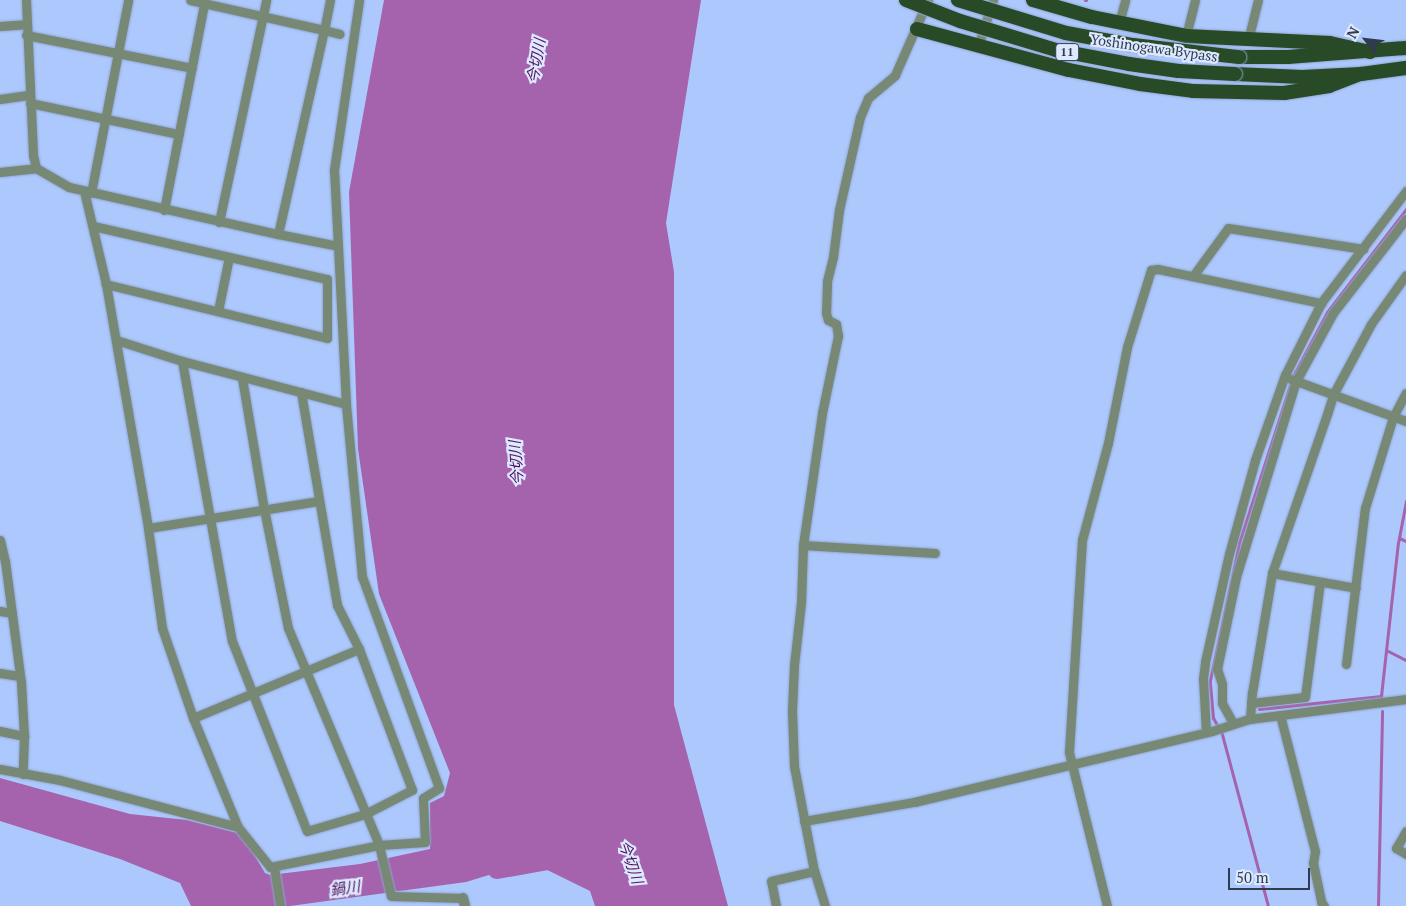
<!DOCTYPE html>
<meta charset="utf-8">
<style>
body{margin:0}
#map{position:relative;width:1406px;height:906px;overflow:hidden;background:#adc8fc;font-family:"PT Serif","Noto Sans JP",serif}
div>[style]{position:absolute}
[style*='--x']{left:calc(var(--x)*1px);top:calc(var(--y)*1px);width:calc(var(--w)*1px);rotate:calc(var(--a)*1deg)}
.water>*{inset:0;background:#a562ad}
.stream>*{height:3px;margin:-1.5px;padding:0 1.5px;transform-origin:1.5px;border-radius:1.5px;background:#a562ad}
.river>*{height:20px;margin:-10px;padding:0 10px;transform-origin:10px;border-radius:10px;background:#a562ad}
.roads{filter:drop-shadow(0 0 1px #8fa6d3) drop-shadow(0 0 1px #8fa6d3)}
.minor>*{height:9px;margin:-4.5px;padding:0 4.5px;transform-origin:4.5px;border-radius:4.5px;background:#778975}
.tertiary>*{height:10px;margin:-5px;padding:0 5px;transform-origin:5px;border-radius:5px;background:#778975}
.trunk>*{height:14px;margin:-7px;padding:0 7px;transform-origin:7px;border-radius:7px;background:#284a26}
.bridges{filter:drop-shadow(0 0 1px #8fa6d3) drop-shadow(0 0 1px #8fa6d3)}
.trunk-bridge>*{height:14px;margin:-7px;padding:0 7px;transform-origin:7px;border-radius:7px;background:#284a26}
span{translate:-50% -50%;white-space:nowrap;text-align:center;line-height:1.15;-webkit-text-stroke:4.5px #dde9fe;paint-order:stroke}
.shield-label span{padding:1px 4px;background:#dde9fe;border:1px solid;border-radius:4px;-webkit-text-stroke-width:0}
.shield-label{font-size:12px;color:#303b50;font-weight:700}
.street-label{font-size:14px;color:#303b50}
.water-label{font-size:15px;color:#52125a;font-style:italic}
.north{position:absolute;left:1341px;top:15px;width:50px;height:50px;-webkit-text-stroke:4px #dde9fe;paint-order:stroke;rotate:299deg;font-size:14px;font-weight:700;line-height:20px;text-align:center;color:#303b50}
.north::after{content:'';display:block;margin:auto;width:18px;height:22px;background:#303b50;clip-path:polygon(50% 0,100% 100%,50% 72%,0 100%)}
.scale{position:absolute;left:1228px;top:868px;width:82px;height:22px;box-sizing:border-box;border:2px solid #303b50;border-top:0;padding-left:6px;font-size:15px;line-height:18px;white-space:nowrap;color:#303b50;-webkit-text-stroke:4px #dde9fe;paint-order:stroke}
</style>
<div id="map">
<div class="water">
<i style="clip-path:polygon(384px 0,701px 0,666px 223px,674px 272px,674px 705px,728px 906px,595px 906px,590px 891px,531px 862px,466px 882px,290px 906px,191px 906px,180px 883px,120px 859px,0 821px,0 778px,130px 814px,187px 820px,242px 834px,265px 873px,270px 875px,360px 864px,430px 849px,430px 803px,444px 796px,450px 773px,379px 594px,358px 449px,349px 192px)"></i>
</div>
<div class="stream">
<i style="--x:1085;--y:0;--w:1;--a:0"></i>
<i style="--x:1399;--y:538;--w:8;--a:23"></i>
<i style="--x:1386;--y:650;--w:22;--a:27"></i>
<i style="--x:1259;--y:709;--w:123;--a:-6.1"></i>
<i style="--x:1381;--y:696;--w:154;--a:-83.7"></i>
<i style="--x:1398;--y:543;--w:43;--a:-79.2"></i>
<i style="--x:1268;--y:906;--w:178;--a:-105"></i>
<i style="--x:1222;--y:734;--w:18;--a:-119"></i>
<i style="--x:1213;--y:718;--w:38;--a:-95"></i>
<i style="--x:1210;--y:680;--w:140;--a:-78"></i>
<i style="--x:1239;--y:543;--w:176;--a:-72.1"></i>
<i style="--x:1293;--y:376;--w:72;--a:-62"></i>
<i style="--x:1327;--y:312;--w:130;--a:-52.5"></i>
<i style="--x:1378;--y:906;--w:195;--a:-88.8"></i>
</div>
<div class="river">
<i style="--x:497;--y:869;--w:63;--a:-10.1"></i>
</div>
<div class="roads">
<div class="minor">
<i style="--x:26;--y:0;--w:155;--a:87.4"></i>
<i style="--x:33;--y:155;--w:13;--a:77"></i>
<i style="--x:36;--y:168;--w:38;--a:30"></i>
<i style="--x:69;--y:187;--w:214;--a:12.7"></i>
<i style="--x:278;--y:234;--w:209;--a:-77.3"></i>
<i style="--x:324;--y:30;--w:137;--a:-167.4"></i>
<i style="--x:330;--y:0;--w:31;--a:101"></i>
<i style="--x:324;--y:30;--w:16;--a:14"></i>
<i style="--x:1119;--y:23;--w:24;--a:-75"></i>
<i style="--x:0;--y:26;--w:26;--a:-4"></i>
<i style="--x:26;--y:35;--w:169;--a:11.2"></i>
<i style="--x:1186;--y:36;--w:37;--a:-76"></i>
<i style="--x:1248;--y:40;--w:41;--a:-76"></i>
<i style="--x:978;--y:46;--w:48;--a:-71.9"></i>
<i style="--x:0;--y:99;--w:30;--a:-8"></i>
<i style="--x:30;--y:103;--w:152;--a:11.8"></i>
<i style="--x:0;--y:172;--w:36;--a:-6"></i>
<i style="--x:84;--y:191;--w:96;--a:76.7"></i>
<i style="--x:106;--y:284;--w:248;--a:80.2"></i>
<i style="--x:148;--y:528;--w:101;--a:82"></i>
<i style="--x:162;--y:628;--w:95;--a:71"></i>
<i style="--x:193;--y:718;--w:118;--a:67.6"></i>
<i style="--x:238;--y:827;--w:51;--a:51.3"></i>
<i style="--x:270;--y:867;--w:111;--a:-11.4"></i>
<i style="--x:379;--y:845;--w:46;--a:-3.7"></i>
<i style="--x:425;--y:842;--w:44;--a:-92.6"></i>
<i style="--x:423;--y:798;--w:19;--a:-32"></i>
<i style="--x:439;--y:788;--w:225;--a:-110"></i>
<i style="--x:362;--y:577;--w:174;--a:-95.3"></i>
<i style="--x:346;--y:404;--w:170;--a:-165.3"></i>
<i style="--x:182;--y:361;--w:69;--a:-162.3"></i>
<i style="--x:91;--y:193;--w:197;--a:-79.1"></i>
<i style="--x:164;--y:210;--w:214;--a:-79"></i>
<i style="--x:219;--y:222;--w:227;--a:-78"></i>
<i style="--x:93;--y:226;--w:240;--a:12.8"></i>
<i style="--x:327;--y:279;--w:59;--a:90"></i>
<i style="--x:327;--y:338;--w:228;--a:-166.3"></i>
<i style="--x:278;--y:234;--w:61;--a:11.3"></i>
<i style="--x:338;--y:246;--w:158;--a:87.1"></i>
<i style="--x:338;--y:246;--w:76;--a:-93"></i>
<i style="--x:334;--y:170;--w:172;--a:-81.6"></i>
<i style="--x:1193;--y:276;--w:59;--a:-53.9"></i>
<i style="--x:1228;--y:228;--w:137;--a:8.8"></i>
<i style="--x:218;--y:311;--w:55;--a:-78.5"></i>
<i style="--x:182;--y:361;--w:284;--a:79.9"></i>
<i style="--x:232;--y:641;--w:204;--a:68.5"></i>
<i style="--x:307;--y:831;--w:60;--a:-16.3"></i>
<i style="--x:365;--y:814;--w:53;--a:-27.1"></i>
<i style="--x:412;--y:790;--w:151;--a:-110.6"></i>
<i style="--x:359;--y:649;--w:49;--a:-116.6"></i>
<i style="--x:337;--y:605;--w:216;--a:-99.6"></i>
<i style="--x:242;--y:378;--w:133;--a:80.5"></i>
<i style="--x:264;--y:509;--w:121;--a:78.6"></i>
<i style="--x:288;--y:628;--w:235;--a:67.2"></i>
<i style="--x:379;--y:845;--w:52;--a:76.8"></i>
<i style="--x:391;--y:896;--w:72;--a:1.6"></i>
<i style="--x:1291;--y:379;--w:122;--a:20.1"></i>
<i style="--x:148;--y:528;--w:173;--a:-9"></i>
<i style="--x:0;--y:540;--w:22;--a:77"></i>
<i style="--x:5;--y:561;--w:122;--a:82.5"></i>
<i style="--x:21;--y:682;--w:54;--a:86.8"></i>
<i style="--x:24;--y:736;--w:38;--a:92"></i>
<i style="--x:803;--y:545;--w:132;--a:3.5"></i>
<i style="--x:1272;--y:573;--w:85;--a:10.1"></i>
<i style="--x:0;--y:611;--w:12;--a:9"></i>
<i style="--x:1346;--y:664;--w:157;--a:-83.1"></i>
<i style="--x:1365;--y:508;--w:95;--a:-72.9"></i>
<i style="--x:1393;--y:417;--w:27;--a:-62"></i>
<i style="--x:0;--y:673;--w:20;--a:9"></i>
<i style="--x:1251;--y:703;--w:54;--a:-6.3"></i>
<i style="--x:1305;--y:697;--w:116;--a:-82.6"></i>
<i style="--x:1280;--y:715;--w:140;--a:75.6"></i>
<i style="--x:1315;--y:851;--w:12;--a:99"></i>
<i style="--x:1313;--y:863;--w:40;--a:78"></i>
<i style="--x:1321;--y:902;--w:5;--a:53"></i>
<i style="--x:193;--y:718;--w:180;--a:-22.6"></i>
<i style="--x:1250;--y:719;--w:26;--a:-86"></i>
<i style="--x:1252;--y:693;--w:122;--a:-80.5"></i>
<i style="--x:1272;--y:573;--w:171;--a:-70.9"></i>
<i style="--x:1328;--y:411;--w:19;--a:-72"></i>
<i style="--x:1334;--y:393;--w:78;--a:-61.8"></i>
<i style="--x:1371;--y:324;--w:60;--a:-54.5"></i>
<i style="--x:1233;--y:723;--w:23;--a:-119"></i>
<i style="--x:1222;--y:703;--w:19;--a:-90"></i>
<i style="--x:1222;--y:684;--w:16;--a:-108"></i>
<i style="--x:1217;--y:669;--w:94;--a:-78.3"></i>
<i style="--x:1236;--y:577;--w:205;--a:-73"></i>
<i style="--x:1296;--y:381;--w:77;--a:-61.4"></i>
<i style="--x:1333;--y:313;--w:119;--a:-52.2"></i>
<i style="--x:0;--y:731;--w:25;--a:12"></i>
<i style="--x:1206;--y:732;--w:53;--a:-93.2"></i>
<i style="--x:1203;--y:679;--w:17;--a:-83"></i>
<i style="--x:1205;--y:662;--w:111;--a:-77.5"></i>
<i style="--x:1229;--y:554;--w:98;--a:-74.5"></i>
<i style="--x:1255;--y:460;--w:90;--a:-70.6"></i>
<i style="--x:1285;--y:375;--w:80;--a:-63.4"></i>
<i style="--x:1321;--y:303;--w:141;--a:-52.8"></i>
<i style="--x:0;--y:769;--w:61;--a:10.4"></i>
<i style="--x:60;--y:780;--w:184;--a:14.8"></i>
<i style="--x:804;--y:821;--w:112;--a:-9.8"></i>
<i style="--x:914;--y:802;--w:306;--a:-13.4"></i>
<i style="--x:1212;--y:731;--w:40;--a:-18"></i>
<i style="--x:1250;--y:719;--w:157;--a:-7.3"></i>
<i style="--x:1406;--y:831;--w:20;--a:120"></i>
<i style="--x:1396;--y:848;--w:12;--a:31"></i>
<i style="--x:274;--y:867;--w:39;--a:81"></i>
<i style="--x:776;--y:906;--w:25;--a:-101"></i>
<i style="--x:771;--y:881;--w:44;--a:-13.1"></i>
<i style="--x:825;--y:906;--w:37;--a:-107"></i>
<i style="--x:814;--y:871;--w:107;--a:-100.8"></i>
<i style="--x:794;--y:766;--w:55;--a:-92.1"></i>
<i style="--x:792;--y:711;--w:46;--a:-87.5"></i>
<i style="--x:794;--y:665;--w:62;--a:-83.6"></i>
<i style="--x:801;--y:603;--w:58;--a:-88"></i>
<i style="--x:803;--y:545;--w:133;--a:-81.8"></i>
<i style="--x:822;--y:413;--w:79;--a:-78.3"></i>
<i style="--x:838;--y:336;--w:12;--a:-99"></i>
<i style="--x:836;--y:324;--w:9;--a:-153"></i>
<i style="--x:828;--y:320;--w:7;--a:-106"></i>
<i style="--x:826;--y:313;--w:32;--a:-88"></i>
<i style="--x:827;--y:281;--w:25;--a:-76"></i>
<i style="--x:833;--y:257;--w:47;--a:-82.7"></i>
<i style="--x:839;--y:210;--w:95;--a:-77.3"></i>
<i style="--x:860;--y:117;--w:21;--a:-67"></i>
<i style="--x:868;--y:98;--w:35;--a:-40"></i>
<i style="--x:895;--y:75;--w:82;--a:-66.3"></i>
<i style="--x:1107;--y:906;--w:159;--a:-103.9"></i>
<i style="--x:1069;--y:752;--w:212;--a:-86.5"></i>
<i style="--x:1082;--y:540;--w:100;--a:-75"></i>
<i style="--x:1108;--y:443;--w:98;--a:-78.8"></i>
<i style="--x:1127;--y:347;--w:81;--a:-72.7"></i>
<i style="--x:1151;--y:270;--w:7;--a:-8"></i>
<i style="--x:1158;--y:269;--w:167;--a:11.8"></i>
</div>
<div class="tertiary">
<i style="--x:463;--y:898;--w:8;--a:76"></i>
</div>
<div class="trunk">
<i style="--x:1033;--y:0;--w:61;--a:16.1"></i>
<i style="--x:1092;--y:17;--w:96;--a:11.4"></i>
<i style="--x:1186;--y:36;--w:144;--a:2.8"></i>
<i style="--x:1330;--y:43;--w:41;--a:12.7"></i>
<i style="--x:917;--y:29;--w:157;--a:15.1"></i>
<i style="--x:1069;--y:70;--w:72;--a:11.2"></i>
<i style="--x:1140;--y:84;--w:53;--a:7.5"></i>
<i style="--x:1193;--y:91;--w:91;--a:1.3"></i>
<i style="--x:1284;--y:93;--w:46;--a:-8.8"></i>
<i style="--x:1329;--y:86;--w:34;--a:-21"></i>
<i style="--x:1239;--y:57;--w:49;--a:0"></i>
<i style="--x:1288;--y:57;--w:118;--a:-4.4"></i>
<i style="--x:1235;--y:74;--w:67;--a:2.6"></i>
<i style="--x:1302;--y:77;--w:59;--a:-2.9"></i>
<i style="--x:1361;--y:74;--w:45;--a:-7.6"></i>
</div>
</div>
<div class="bridges">
<div class="trunk-bridge">
<i style="--x:906;--y:0;--w:58;--a:21.3"></i>
<i style="--x:960;--y:21;--w:100;--a:16.8"></i>
<i style="--x:1056;--y:50;--w:74;--a:10.9"></i>
<i style="--x:1129;--y:64;--w:50;--a:8"></i>
<i style="--x:1179;--y:71;--w:56;--a:3.1"></i>
<i style="--x:958;--y:0;--w:113;--a:17"></i>
<i style="--x:1066;--y:33;--w:68;--a:10.2"></i>
<i style="--x:1133;--y:45;--w:107;--a:6.5"></i>
</div>
</div>
<div class="shield-label">
<span style="left:1067px;top:52px">11</span>
</div>
<div class="street-label">
<span style="left:1154px;top:48px;rotate:8deg">Yoshinogawa Bypass</span>
</div>
<div class="water-label">
<span style="left:536px;top:61px;rotate:-80deg">今切川</span>
<span style="left:516px;top:463px;rotate:-94deg">今切川</span>
<span style="left:631px;top:862px;rotate:71deg">今切川</span>
<span style="left:345px;top:888px;rotate:-8deg">鍋川</span>
</div>
<div class="north">N</div>
<div class="scale">50 m</div>
</div>
